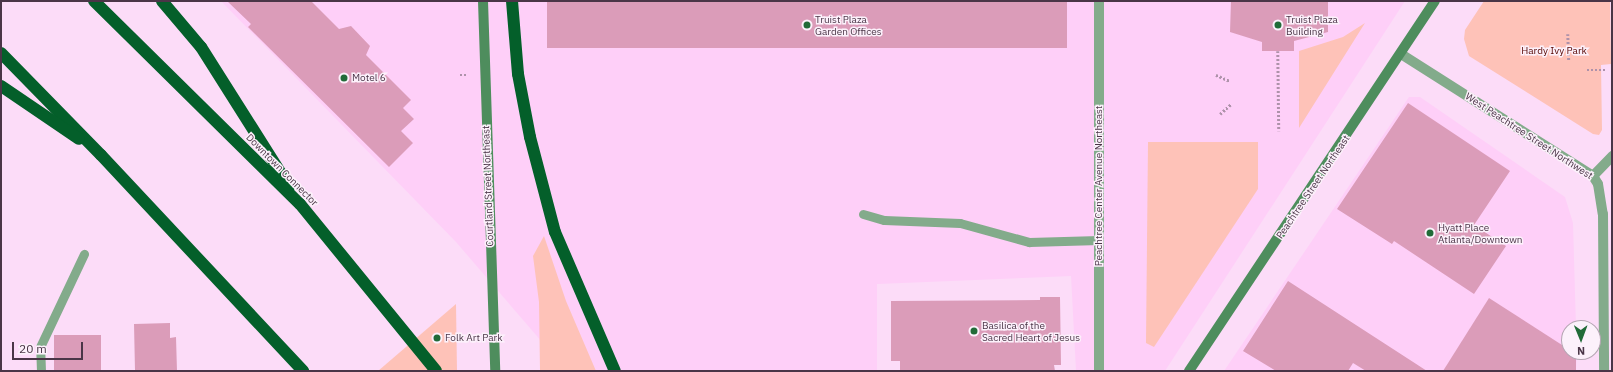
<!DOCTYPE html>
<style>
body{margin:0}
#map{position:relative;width:1613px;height:372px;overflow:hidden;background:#fcdcf8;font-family:"IBM Plex Sans",sans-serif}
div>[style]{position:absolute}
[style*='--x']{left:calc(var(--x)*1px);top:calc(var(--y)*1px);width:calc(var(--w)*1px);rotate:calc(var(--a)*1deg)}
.built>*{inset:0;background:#fecff8}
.green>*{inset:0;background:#fec2b8}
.building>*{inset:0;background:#db9cb9;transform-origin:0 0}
.path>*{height:2.5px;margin-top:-1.25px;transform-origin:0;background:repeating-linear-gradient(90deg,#ae92aa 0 2px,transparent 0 4px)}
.service>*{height:9px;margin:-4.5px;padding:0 4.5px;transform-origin:4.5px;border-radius:4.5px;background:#83ab8b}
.minor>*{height:10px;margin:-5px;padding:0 5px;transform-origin:5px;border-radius:5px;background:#83ab8b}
.tertiary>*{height:10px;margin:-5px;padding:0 5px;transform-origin:5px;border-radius:5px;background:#83ab8b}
.secondary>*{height:10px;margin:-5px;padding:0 5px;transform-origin:5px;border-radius:5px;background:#4e8d5d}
.motorway>*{height:12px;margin:-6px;padding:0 6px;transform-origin:6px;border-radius:6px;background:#045f2a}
.dots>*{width:11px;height:11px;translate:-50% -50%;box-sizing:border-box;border:2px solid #fcf1fb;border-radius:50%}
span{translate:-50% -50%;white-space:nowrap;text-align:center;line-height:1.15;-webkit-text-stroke:3px #fcf1fb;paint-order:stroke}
.poi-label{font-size:10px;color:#4a3547}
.left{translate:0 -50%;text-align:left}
.park-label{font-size:10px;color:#570602}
.street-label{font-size:10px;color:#4a3547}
.frame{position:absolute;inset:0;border:2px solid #4a3547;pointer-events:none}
.north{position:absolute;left:1561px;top:320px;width:40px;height:40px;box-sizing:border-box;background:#fcf1fb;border:1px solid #b5a6b3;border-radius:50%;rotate:179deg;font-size:11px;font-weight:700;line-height:16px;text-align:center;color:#4a3547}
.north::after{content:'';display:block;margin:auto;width:14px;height:18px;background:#216b38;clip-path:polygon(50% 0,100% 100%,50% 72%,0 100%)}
.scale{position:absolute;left:12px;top:342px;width:71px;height:18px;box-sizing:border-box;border:2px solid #4a3547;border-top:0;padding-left:5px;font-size:12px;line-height:14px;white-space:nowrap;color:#4a3547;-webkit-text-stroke:3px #fcf1fb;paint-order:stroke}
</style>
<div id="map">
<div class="built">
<i style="clip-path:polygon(221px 1px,1405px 1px,1165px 371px,1076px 371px,1071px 276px,877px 284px,877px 371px,567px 371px,456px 242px)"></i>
<i style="clip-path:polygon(1409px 97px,1420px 97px,1565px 197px,1573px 223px,1576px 328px,1569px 328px,1569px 352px,1577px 352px,1576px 371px,1224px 371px)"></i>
</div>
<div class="green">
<i style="clip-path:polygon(1484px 1px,1610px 1px,1611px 64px,1601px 65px,1602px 130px,1599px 135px,1593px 134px,1469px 56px,1464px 39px,1465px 30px)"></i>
<i style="clip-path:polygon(1365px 23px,1299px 128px,1299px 51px,1343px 37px)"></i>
<i style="clip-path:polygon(1148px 142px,1258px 142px,1258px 189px,1154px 347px,1146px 343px)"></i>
<i style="clip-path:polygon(544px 236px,566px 301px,596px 371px,540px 371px,539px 302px,533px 256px)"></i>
<i style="clip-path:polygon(456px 304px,457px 371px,378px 371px)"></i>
</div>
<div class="building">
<i style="clip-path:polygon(227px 1px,311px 1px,339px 29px,351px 26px,370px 46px,366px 55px,411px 100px,403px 108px,414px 119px,401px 131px,413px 143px,389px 167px,248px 27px,251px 24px)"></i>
<i style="left:547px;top:1px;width:520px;height:47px"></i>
<i style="clip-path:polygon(1231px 1px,1328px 1px,1328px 32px,1294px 41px,1294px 51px,1262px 51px,1262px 42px,1230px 32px)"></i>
<i style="clip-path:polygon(1408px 103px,1510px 171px,1474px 225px,1506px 246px,1474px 294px,1394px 241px,1392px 244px,1337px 209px)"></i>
<i style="clip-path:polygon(1288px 281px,1427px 371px,1366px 371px,1353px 363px,1348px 371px,1276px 371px,1243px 351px)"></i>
<i style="clip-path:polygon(1040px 297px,1060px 297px,1061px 365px,1054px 365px,1055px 371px,900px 371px,900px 361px,891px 361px,891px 301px,1040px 300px)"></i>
<i style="clip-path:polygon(1489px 298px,1576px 354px,1576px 371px,1443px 371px)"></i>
<i style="clip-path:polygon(170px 323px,170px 338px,176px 337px,177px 371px,135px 371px,134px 324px)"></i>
<i style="left:54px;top:335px;width:47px;height:36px"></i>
</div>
<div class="path">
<i style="--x:1568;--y:34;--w:26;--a:88"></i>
<i style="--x:1278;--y:51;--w:80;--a:89.3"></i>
<i style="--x:1587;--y:70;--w:19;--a:0"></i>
<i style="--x:460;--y:75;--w:8;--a:0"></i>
<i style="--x:1216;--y:75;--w:15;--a:23"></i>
<i style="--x:1220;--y:114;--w:15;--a:-42"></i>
</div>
<div class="service">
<i style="--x:863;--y:214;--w:22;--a:16"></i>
<i style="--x:884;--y:220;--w:76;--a:2.3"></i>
<i style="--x:960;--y:223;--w:72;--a:15.4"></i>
<i style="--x:1029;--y:242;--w:70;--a:-1.6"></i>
<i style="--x:41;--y:371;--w:24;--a:-92"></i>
<i style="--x:40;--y:347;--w:103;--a:-64.7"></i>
</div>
<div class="minor">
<i style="--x:1593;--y:176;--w:28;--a:-46"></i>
</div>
<div class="tertiary">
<i style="--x:1099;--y:1;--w:370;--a:90"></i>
<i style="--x:1401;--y:54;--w:227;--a:32.4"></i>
<i style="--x:1593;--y:176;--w:9;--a:58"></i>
<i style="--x:1598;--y:184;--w:30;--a:81"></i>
<i style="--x:1603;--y:214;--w:157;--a:89.6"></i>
</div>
<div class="secondary">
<i style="--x:483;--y:1;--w:370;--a:88.1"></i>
<i style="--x:1189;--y:371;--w:444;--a:-56.4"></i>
</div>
<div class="motorway">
<i style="--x:94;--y:1;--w:289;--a:44.6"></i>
<i style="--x:300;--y:204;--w:215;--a:50.8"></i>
<i style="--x:162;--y:1;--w:60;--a:49.7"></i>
<i style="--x:201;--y:47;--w:165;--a:57.7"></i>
<i style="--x:512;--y:1;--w:73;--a:85.3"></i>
<i style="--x:518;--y:74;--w:64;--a:79.2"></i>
<i style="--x:530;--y:137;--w:98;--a:75.3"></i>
<i style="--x:555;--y:232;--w:151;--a:66.7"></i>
<i style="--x:1;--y:53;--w:143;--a:45.6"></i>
<i style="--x:101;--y:155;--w:296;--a:46.9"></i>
<i style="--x:1;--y:86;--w:94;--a:34.2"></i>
</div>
<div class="dots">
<i style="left:807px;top:25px;background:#216b38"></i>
<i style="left:1278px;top:25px;background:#216b38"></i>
<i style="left:344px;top:78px;background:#216b38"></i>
<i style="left:1430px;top:233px;background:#216b38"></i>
<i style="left:974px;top:331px;background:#216b38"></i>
<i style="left:437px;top:338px;background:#216b38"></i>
</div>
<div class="poi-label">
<span class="left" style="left:815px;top:25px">Truist Plaza<br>Garden Offices</span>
<span class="left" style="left:1286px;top:25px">Truist Plaza<br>Building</span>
<span class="left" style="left:352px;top:78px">Motel 6</span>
<span class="left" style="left:1438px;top:233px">Hyatt Place<br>Atlanta/Downtown</span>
<span class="left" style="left:982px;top:331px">Basilica of the<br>Sacred Heart of Jesus</span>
<span class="left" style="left:445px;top:338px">Folk Art Park</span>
</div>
<div class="park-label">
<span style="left:1554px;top:51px">Hardy Ivy Park</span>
</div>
<div class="street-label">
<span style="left:1529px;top:136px;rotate:33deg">West Peachtree Street Northwest</span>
<span style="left:282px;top:170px;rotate:45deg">Downtown Connector</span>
<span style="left:488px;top:186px;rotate:-92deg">Courtland Street Northeast</span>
<span style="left:1099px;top:186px;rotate:-90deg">Peachtree Center Avenue Northeast</span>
<span style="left:1313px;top:187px;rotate:-56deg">Peachtree Street Northeast</span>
</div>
<div class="frame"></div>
<div class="north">N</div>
<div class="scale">20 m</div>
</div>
